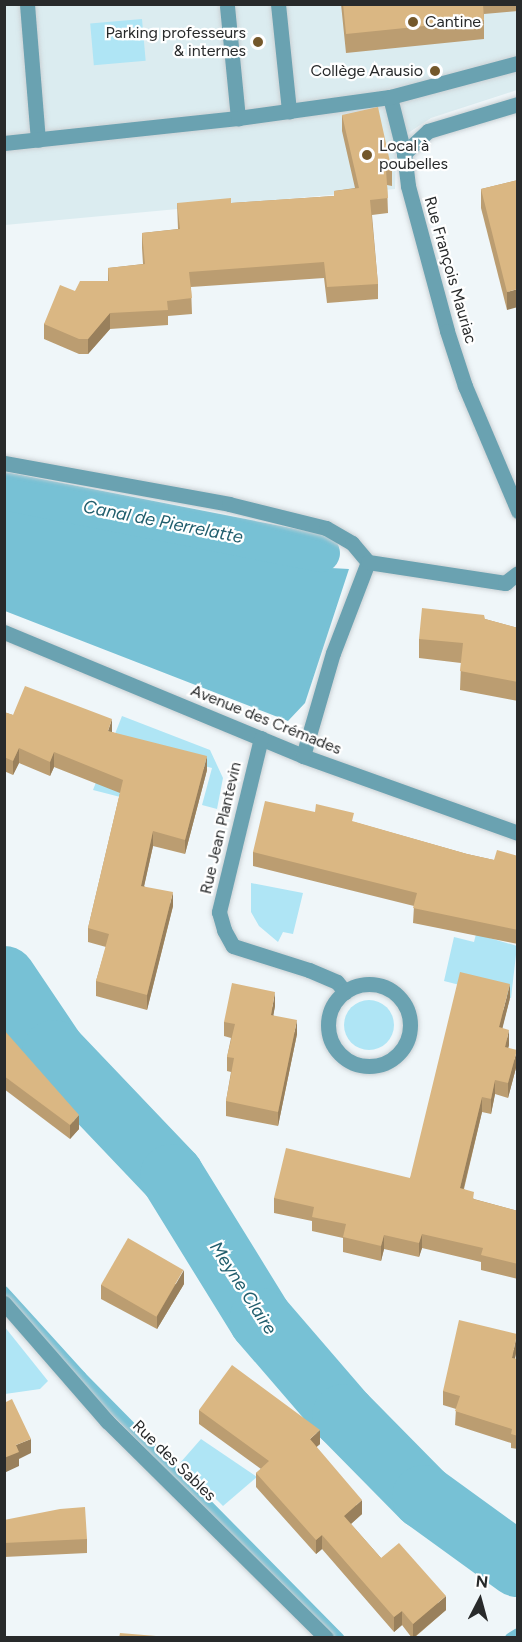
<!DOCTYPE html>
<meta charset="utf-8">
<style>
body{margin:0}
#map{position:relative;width:522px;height:1642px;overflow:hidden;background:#eff6f9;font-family:Figtree,sans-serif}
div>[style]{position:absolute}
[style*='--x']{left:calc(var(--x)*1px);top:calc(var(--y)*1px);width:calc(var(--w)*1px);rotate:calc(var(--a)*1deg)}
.built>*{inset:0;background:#dbecf0}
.green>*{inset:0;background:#afe5f5;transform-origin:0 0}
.round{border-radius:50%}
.water>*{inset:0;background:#77c1d5}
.stream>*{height:10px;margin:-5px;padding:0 5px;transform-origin:5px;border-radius:5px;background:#77c1d5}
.canal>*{height:38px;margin:-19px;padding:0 19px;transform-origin:19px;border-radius:19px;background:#77c1d5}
.river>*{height:64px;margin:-32px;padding:0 32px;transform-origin:32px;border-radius:32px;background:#77c1d5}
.roads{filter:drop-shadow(0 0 2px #cbd1d4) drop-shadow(0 0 2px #cbd1d4)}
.service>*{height:15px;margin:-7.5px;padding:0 7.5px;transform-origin:7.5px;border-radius:7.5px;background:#6aa2b1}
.minor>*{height:15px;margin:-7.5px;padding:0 7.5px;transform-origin:7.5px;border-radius:7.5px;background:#6aa2b1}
.minor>.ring{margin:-7.5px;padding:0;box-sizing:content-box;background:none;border:15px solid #6aa2b1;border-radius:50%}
.wall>*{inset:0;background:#bb9d71}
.shaded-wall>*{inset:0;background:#99805c}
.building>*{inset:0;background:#dab783;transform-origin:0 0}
.dots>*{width:16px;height:16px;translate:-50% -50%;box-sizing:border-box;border:3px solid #fff;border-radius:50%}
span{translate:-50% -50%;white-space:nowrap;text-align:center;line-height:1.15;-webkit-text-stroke:4.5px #fff;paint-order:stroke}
.poi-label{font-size:16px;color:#282a2b}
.left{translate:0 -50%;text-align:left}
.right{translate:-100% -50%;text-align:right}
.street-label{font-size:16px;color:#282a2b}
.water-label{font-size:18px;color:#215e6d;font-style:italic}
.frame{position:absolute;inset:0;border:6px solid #282a2b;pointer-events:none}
.north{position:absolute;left:450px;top:1570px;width:60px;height:60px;-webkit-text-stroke:4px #fff;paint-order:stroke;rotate:6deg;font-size:16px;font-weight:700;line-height:24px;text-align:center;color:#282a2b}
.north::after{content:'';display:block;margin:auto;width:21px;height:27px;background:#282a2b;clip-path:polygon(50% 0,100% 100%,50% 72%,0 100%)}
</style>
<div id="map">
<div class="built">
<i style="clip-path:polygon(5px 5px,517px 5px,517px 90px,431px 118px,405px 135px,396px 153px,395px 189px,5px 225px)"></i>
</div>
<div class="green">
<i style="left:142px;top:19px;width:42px;height:52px;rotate:85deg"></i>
<i style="clip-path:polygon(122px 716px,210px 750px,223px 778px,217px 809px,202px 805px,212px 768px,154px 753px,132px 800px,93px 790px)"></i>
<i style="clip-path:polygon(251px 883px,303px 893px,293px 934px,283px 932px,278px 942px,259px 926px,251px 912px)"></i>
<i style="clip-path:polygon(476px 934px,517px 946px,511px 998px,444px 981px,454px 937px,474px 942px)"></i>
<i class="round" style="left:344px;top:1000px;width:50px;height:50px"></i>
<i style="clip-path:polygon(4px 1326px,48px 1381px,40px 1389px,5px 1394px)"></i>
<i style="clip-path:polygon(201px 1439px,257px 1477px,223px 1506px,180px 1463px)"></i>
</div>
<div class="water">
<i style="clip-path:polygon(4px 509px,295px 566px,349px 569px,305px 703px,288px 721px,5px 611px)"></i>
</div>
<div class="stream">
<i style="--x:4;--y:1291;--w:115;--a:47.8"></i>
<i style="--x:81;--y:1376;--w:368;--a:45.4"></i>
<i style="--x:510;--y:1638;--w:9;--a:-32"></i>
</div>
<div class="canal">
<i style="--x:4;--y:491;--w:323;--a:11.1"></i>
</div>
<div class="river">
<i style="--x:4;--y:978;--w:89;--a:56"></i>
<i style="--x:54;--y:1052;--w:171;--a:46.4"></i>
<i style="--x:172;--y:1176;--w:169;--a:58.3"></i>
<i style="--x:261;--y:1320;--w:127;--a:49.2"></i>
<i style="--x:344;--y:1416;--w:114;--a:45.4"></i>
<i style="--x:424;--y:1497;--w:116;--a:35.9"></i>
</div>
<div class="roads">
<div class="service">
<i style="--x:27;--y:4;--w:136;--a:85.4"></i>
<i style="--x:278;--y:4;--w:108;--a:84.1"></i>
<i style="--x:227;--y:6;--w:113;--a:84.4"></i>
<i style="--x:390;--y:97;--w:58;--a:76"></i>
<i style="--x:4;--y:143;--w:235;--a:-6.1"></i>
<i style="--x:238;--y:118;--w:153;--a:-7.9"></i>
<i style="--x:390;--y:97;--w:132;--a:-14.9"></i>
</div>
<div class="minor">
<i style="--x:518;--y:104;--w:94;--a:163.3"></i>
<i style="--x:428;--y:131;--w:33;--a:137"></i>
<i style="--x:404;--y:153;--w:33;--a:83"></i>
<i style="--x:408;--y:186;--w:150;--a:74.9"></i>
<i style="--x:447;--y:331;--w:58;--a:71.9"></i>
<i style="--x:465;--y:386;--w:136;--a:67"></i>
<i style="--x:4;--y:463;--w:229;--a:10.3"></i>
<i style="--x:229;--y:504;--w:100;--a:13.9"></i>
<i style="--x:326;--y:528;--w:30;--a:30"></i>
<i style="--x:352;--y:543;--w:25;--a:50"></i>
<i style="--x:4;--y:632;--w:324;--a:22.5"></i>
<i style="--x:303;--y:756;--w:228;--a:19.7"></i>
<i style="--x:261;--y:738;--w:179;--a:103.6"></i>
<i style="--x:219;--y:912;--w:19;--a:74"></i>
<i style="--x:224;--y:930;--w:18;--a:61"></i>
<i style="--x:233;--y:946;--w:80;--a:17.5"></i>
<i style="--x:309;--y:970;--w:30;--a:23"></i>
<i style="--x:337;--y:982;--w:13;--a:51"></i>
<i style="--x:303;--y:756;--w:107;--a:-73.8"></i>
<i style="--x:333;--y:653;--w:97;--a:-69"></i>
<i style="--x:368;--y:562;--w:139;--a:8.7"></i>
<i style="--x:505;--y:583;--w:16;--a:-38"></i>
<i class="ring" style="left:328px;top:984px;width:67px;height:67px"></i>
<i style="--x:4;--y:1303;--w:157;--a:48.9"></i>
<i style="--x:107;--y:1421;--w:308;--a:44.7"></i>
</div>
</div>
<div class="wall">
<i style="clip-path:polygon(341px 4px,518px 4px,518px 11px,484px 14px,484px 39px,346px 53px)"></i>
<i style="clip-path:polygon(342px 115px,392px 171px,392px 186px,387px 185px,388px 213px,372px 215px,378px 284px,378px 299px,327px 303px,324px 278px,191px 287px,192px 314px,168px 316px,168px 325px,110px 329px,88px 354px,79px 354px,44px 339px,44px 324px,75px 291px,108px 281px,108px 268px,143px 264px,142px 248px,142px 233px,178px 229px,177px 203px,231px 203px,334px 196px,334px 191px,355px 188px,342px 131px)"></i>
<i style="clip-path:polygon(518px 180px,507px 310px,481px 208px,481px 189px)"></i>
<i style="clip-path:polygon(485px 619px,518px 628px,518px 701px,460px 690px,461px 663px,419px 658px,419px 639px)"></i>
<i style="clip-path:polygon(4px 712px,13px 715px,112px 732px,207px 770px,185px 854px,153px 846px,144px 886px,173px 906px,147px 1010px,96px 996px,96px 981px,106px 947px,88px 942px,88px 928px,120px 793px,54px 767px,50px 776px,19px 763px,13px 775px,4px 771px)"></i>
<i style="clip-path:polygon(354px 822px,467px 854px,494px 860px,518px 856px,518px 944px,413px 923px,414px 906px,253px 866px,253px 852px)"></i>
<i style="clip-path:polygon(510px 998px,502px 1028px,509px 1045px,508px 1048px,517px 1064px,508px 1098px,495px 1094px,491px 1114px,482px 1112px,464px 1189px,474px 1199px,518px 1211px,518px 1279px,481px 1270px,481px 1262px,422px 1248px,419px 1257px,384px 1249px,381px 1261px,343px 1252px,343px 1238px,312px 1231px,312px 1221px,274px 1213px,274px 1198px,410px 1178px)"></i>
<i style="clip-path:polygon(275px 1006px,273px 1015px,297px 1034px,278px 1126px,226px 1116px,226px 1101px,231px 1072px,227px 1071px,227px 1057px,231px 1038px,224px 1036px,224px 1022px)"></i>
<i style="clip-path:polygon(4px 1030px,79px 1129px,70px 1139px,4px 1089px)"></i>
<i style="clip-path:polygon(184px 1284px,157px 1329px,101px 1299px,101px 1285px)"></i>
<i style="clip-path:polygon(517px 1348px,515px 1359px,518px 1359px,518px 1449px,511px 1448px,511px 1443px,455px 1425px,456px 1409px,443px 1405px,443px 1391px)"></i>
<i style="clip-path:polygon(199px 1410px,320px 1444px,316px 1447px,362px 1514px,351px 1524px,381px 1558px,446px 1610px,414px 1638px,412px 1638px,402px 1625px,394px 1632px,322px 1549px,316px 1554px,256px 1487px,256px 1473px,261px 1469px,199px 1424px)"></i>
<i style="clip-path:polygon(4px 1520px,87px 1539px,87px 1553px,4px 1557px)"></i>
</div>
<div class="shaded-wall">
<i style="clip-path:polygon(518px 289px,518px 307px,507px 310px,507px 292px)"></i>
<i style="clip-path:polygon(110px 313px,110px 329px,88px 354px,88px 339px)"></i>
<i style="clip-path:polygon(112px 719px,112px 734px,108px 731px)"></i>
<i style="clip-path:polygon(19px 748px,19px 763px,13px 775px,13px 761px)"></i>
<i style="clip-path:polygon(54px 752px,54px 767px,50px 776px,50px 762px)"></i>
<i style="clip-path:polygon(207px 756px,207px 770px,185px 854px,185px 840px)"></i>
<i style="clip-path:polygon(153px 831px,153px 846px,141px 900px,141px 886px)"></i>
<i style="clip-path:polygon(173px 892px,173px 906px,147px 1010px,147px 995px)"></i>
<i style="clip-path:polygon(510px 984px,510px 998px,499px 1042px,499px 1027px)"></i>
<i style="clip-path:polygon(275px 992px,275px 1006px,271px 1029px,271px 1015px)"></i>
<i style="clip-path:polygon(297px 1020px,297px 1034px,278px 1126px,278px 1112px)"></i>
<i style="clip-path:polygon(509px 1030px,509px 1045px,505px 1062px,505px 1047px)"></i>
<i style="clip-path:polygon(517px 1050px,517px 1064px,508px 1098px,508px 1083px)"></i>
<i style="clip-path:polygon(495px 1080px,495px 1094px,491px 1114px,491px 1099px)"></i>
<i style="clip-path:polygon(482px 1097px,482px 1112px,460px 1203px,460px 1188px)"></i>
<i style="clip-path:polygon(79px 1115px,79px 1129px,70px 1139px,70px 1125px)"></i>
<i style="clip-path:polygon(422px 1234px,422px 1248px,419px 1257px,419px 1243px)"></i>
<i style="clip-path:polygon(384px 1235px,384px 1249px,381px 1261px,381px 1246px)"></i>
<i style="clip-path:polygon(184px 1270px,184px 1284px,157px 1329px,157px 1316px)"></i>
<i style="clip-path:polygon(517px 1334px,517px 1348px,512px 1372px,512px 1358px)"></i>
<i style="clip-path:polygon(320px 1430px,320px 1444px,310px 1453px,310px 1439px)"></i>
<i style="clip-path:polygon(31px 1439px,31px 1453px,19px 1459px,19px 1466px,4px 1473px,4px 1458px,16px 1445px)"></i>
<i style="clip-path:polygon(362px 1500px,362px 1514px,344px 1530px,344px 1516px)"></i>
<i style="clip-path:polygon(322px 1535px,322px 1549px,316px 1554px,316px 1540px)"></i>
<i style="clip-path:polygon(446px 1596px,446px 1610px,413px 1638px,413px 1624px)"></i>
<i style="clip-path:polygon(402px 1611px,402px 1625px,394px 1632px,394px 1617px)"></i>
</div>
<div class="building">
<i style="clip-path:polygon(343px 4px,483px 4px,484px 20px,346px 34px)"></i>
<i style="clip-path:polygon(378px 107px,392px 171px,386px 170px,388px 198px,370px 200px,378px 284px,327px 287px,324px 262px,189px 272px,192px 298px,167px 301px,168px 310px,110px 313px,88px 339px,79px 339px,44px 324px,60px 285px,75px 291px,80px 281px,109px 281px,108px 268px,145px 264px,142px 233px,180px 229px,177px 203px,231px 198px,231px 203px,334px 196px,334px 191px,359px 188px,342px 115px)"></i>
<i style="clip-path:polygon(518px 180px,518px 289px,507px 292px,481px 189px)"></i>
<i style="clip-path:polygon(422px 608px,484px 615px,485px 619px,518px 628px,518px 682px,460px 671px,463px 643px,419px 639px)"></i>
<i style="clip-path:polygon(25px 686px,112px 719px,108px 731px,207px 756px,185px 840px,153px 831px,141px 886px,173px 892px,147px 995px,96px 981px,109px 934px,88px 928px,123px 780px,54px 752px,50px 762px,19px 748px,13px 761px,4px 757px,4px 712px,13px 715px)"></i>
<i style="clip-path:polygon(265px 801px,315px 812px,316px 804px,354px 813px,352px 821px,467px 854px,494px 860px,497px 850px,518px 856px,518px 930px,413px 908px,417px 893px,253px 852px)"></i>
<i style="clip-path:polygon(460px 972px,510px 984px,499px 1027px,509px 1030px,505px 1047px,517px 1050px,508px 1083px,495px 1080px,491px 1099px,482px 1097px,460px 1188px,474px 1192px,473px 1199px,518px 1211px,518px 1264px,481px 1255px,483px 1248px,422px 1234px,419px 1243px,384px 1235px,381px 1246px,343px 1237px,346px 1224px,312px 1217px,314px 1207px,274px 1198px,286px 1148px,410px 1178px)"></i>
<i style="clip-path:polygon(232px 983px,275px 992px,271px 1015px,297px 1020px,278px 1112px,226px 1101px,234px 1058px,227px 1057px,235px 1024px,224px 1022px)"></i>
<i style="clip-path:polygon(4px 1030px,79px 1115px,70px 1125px,4px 1076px)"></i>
<i style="left:128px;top:1238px;width:64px;height:54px;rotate:30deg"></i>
<i style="clip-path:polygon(459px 1320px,517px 1334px,512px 1358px,518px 1359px,518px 1436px,511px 1434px,512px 1429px,455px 1411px,460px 1396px,443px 1391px)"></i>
<i style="clip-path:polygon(232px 1365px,320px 1430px,310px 1439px,362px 1500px,344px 1516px,381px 1558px,399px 1543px,446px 1596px,413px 1624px,402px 1611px,394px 1617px,322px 1535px,316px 1540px,256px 1473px,269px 1461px,199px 1410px)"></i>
<i style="clip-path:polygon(12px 1399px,31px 1439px,16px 1445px,19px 1452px,4px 1458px,4px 1403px)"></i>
<i style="clip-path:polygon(85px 1507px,87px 1539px,4px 1543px,4px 1520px,60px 1509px)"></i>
<i style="clip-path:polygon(120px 1633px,168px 1637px,168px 1638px,119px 1638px)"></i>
</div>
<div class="dots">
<i style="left:413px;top:22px;background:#74582b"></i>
<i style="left:258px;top:42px;background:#74582b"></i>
<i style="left:435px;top:71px;background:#74582b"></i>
<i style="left:367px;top:155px;background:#74582b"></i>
</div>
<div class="poi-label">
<span class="left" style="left:425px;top:22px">Cantine</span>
<span class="right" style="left:246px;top:42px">Parking professeurs<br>&amp; internes</span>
<span class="right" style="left:423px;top:71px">Collège Arausio</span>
<span class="left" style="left:379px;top:155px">Local à<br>poubelles</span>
</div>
<div class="street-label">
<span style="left:450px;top:270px;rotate:74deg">Rue François Mauriac</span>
<span style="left:266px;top:720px;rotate:22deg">Avenue des Crémades</span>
<span style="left:221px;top:828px;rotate:-77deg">Rue Jean Plantevin</span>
<span style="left:174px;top:1461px;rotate:44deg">Rue des Sables</span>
</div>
<div class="water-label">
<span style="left:163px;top:522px;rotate:11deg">Canal de Pierrelatte</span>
<span style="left:243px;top:1288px;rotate:57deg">Meyne Claire</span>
</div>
<div class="frame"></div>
<div class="north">N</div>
</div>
